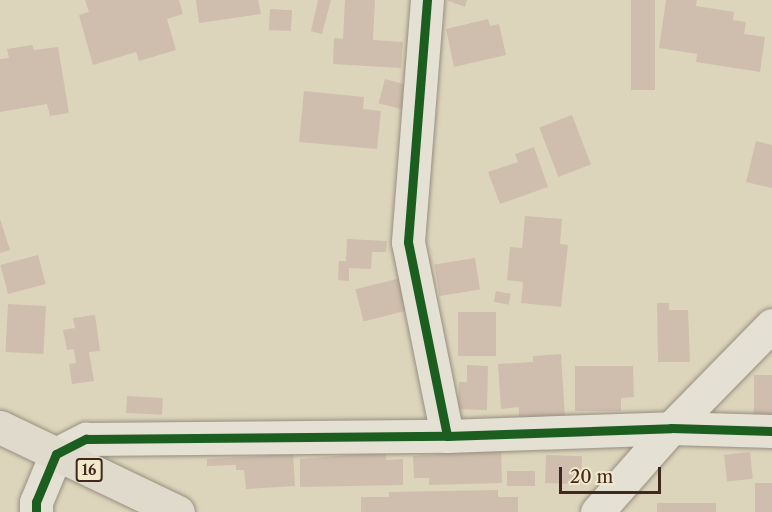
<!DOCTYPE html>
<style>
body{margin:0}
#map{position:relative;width:772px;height:512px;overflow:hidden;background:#ddd5bb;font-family:"Libre Caslon Text",serif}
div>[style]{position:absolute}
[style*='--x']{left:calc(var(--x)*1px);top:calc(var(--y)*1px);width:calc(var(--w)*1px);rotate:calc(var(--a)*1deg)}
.building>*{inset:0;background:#cfbead;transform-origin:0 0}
.roads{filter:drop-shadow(0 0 2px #978f80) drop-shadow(0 0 2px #978f80)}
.street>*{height:33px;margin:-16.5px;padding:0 16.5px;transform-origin:16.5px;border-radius:16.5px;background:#e4e0d3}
.secondary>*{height:33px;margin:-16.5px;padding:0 16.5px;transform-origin:16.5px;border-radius:16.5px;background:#e4e0d3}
.primary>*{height:33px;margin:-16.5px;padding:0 16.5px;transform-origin:16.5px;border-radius:16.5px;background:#dfdacb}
.cycleway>*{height:9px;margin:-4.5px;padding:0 4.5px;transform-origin:4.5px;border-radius:4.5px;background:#1b5e20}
span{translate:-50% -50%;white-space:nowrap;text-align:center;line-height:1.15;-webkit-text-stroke:6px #f2e8ca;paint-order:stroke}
.shield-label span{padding:2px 4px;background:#f2e8ca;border:2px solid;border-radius:4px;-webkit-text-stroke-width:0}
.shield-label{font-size:14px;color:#40281e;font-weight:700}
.scale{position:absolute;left:559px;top:467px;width:102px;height:27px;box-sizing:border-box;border:3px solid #40281e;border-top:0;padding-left:8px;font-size:18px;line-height:21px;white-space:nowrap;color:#40281e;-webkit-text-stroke:4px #f2e8ca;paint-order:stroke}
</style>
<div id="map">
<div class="building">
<i style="clip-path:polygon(85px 0,179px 0,183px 14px,167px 19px,176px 50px,139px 61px,136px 52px,93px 65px,79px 15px,89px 12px)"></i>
<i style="clip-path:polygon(196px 0,258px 0,261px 14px,199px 23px)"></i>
<i style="clip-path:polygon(318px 0,331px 0,322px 34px,311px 31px)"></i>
<i style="clip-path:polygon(345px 0,375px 0,373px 40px,403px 42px,401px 68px,333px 64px,334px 38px,343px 39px)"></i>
<i style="clip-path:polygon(446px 0,467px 0,465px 7px)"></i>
<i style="left:631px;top:0;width:24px;height:90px"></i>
<i style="clip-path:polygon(666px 0,697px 0,696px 6px,734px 12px,733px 20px,746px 22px,744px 34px,765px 37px,760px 72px,696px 62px,697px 54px,659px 48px)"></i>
<i style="left:270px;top:9px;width:22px;height:21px;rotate:3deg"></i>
<i style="clip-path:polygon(488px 19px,490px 26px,499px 24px,506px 55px,454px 67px,446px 29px)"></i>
<i style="clip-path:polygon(32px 45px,34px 50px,58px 47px,69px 113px,50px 116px,47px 104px,0 112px,0 59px,9px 58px,7px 49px)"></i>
<i style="left:385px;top:79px;width:24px;height:25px;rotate:15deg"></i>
<i style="clip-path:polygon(304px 91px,364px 97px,363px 109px,381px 111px,377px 149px,299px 142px)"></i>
<i style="left:572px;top:115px;width:53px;height:35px;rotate:69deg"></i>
<i style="clip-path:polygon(756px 141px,772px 145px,772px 188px,746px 182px)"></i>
<i style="clip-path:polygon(534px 147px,548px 187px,500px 204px,488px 172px,518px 162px,515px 154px)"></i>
<i style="clip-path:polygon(525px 216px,562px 219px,560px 244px,568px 245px,561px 307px,521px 303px,523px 282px,507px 280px,510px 247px,522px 248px)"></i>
<i style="clip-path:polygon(0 219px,10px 250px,0 253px)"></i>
<i style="clip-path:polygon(347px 239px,387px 241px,386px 252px,372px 252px,371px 269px,349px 268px,349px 281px,338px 280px,339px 261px,346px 261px)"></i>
<i style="left:38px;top:255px;width:30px;height:39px;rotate:75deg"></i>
<i style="left:475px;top:258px;width:32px;height:41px;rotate:81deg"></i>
<i style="left:401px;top:278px;width:33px;height:47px;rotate:76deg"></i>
<i style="left:496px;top:291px;width:15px;height:11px;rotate:11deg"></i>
<i style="clip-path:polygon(657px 303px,669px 303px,669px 310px,688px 310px,690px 362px,658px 362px)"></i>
<i style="left:8px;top:304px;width:38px;height:48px;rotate:3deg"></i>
<i style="left:458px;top:312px;width:38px;height:44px"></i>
<i style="clip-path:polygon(95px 315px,100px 351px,89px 352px,94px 381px,72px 384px,69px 364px,76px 363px,74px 349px,67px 350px,63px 330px,75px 328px,73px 318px)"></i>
<i style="clip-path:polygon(561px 354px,565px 416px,519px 418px,519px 407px,501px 409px,498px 364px,533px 362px,533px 356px)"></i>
<i style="clip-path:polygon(467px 365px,488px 366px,487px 410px,458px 409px,459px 382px,467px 382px)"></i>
<i style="clip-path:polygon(575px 366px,633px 366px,634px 397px,621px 398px,621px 411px,575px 411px)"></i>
<i style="left:754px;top:375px;width:18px;height:46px"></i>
<i style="left:127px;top:396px;width:36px;height:17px;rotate:3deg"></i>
<i style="clip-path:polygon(501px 449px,502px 483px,429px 485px,429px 478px,414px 478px,413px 456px)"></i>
<i style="clip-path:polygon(386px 452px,386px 460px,403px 459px,403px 485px,300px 487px,300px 459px)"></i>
<i style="left:750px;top:452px;width:27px;height:26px;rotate:84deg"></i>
<i style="clip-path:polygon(293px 454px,295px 486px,246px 489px,244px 470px,236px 470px,236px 465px,207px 466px,207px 459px)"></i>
<i style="left:546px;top:455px;width:36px;height:28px;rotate:2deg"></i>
<i style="left:535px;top:471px;width:15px;height:28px;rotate:90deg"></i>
<i style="left:755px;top:483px;width:17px;height:29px"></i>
<i style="clip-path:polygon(498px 490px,498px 497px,518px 497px,518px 512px,361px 512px,361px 497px,389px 497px,389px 492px)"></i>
<i style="left:657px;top:503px;width:59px;height:9px"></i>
</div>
<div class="roads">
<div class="street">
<i style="--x:427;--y:0;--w:243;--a:94.5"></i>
<i style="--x:408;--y:242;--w:198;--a:78.6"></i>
<i style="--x:56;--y:454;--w:34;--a:-27"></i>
<i style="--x:86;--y:439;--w:361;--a:-0.5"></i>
<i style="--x:447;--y:436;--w:224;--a:-2"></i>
<i style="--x:671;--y:428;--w:101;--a:1.7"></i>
</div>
<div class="secondary">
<i style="--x:36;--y:512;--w:10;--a:-90"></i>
<i style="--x:36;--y:502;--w:52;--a:-67.4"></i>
<i style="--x:597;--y:512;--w:112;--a:-48.6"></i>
<i style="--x:671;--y:428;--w:144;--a:-45.6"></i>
</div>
<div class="primary">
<i style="--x:0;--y:427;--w:197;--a:25.5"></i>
</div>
</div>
<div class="cycleway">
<i style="--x:427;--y:0;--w:243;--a:94.5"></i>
<i style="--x:408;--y:242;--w:198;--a:78.6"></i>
<i style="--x:36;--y:512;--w:10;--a:-90"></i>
<i style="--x:36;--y:502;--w:52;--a:-67.4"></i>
<i style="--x:56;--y:454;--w:34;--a:-27"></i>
<i style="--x:86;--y:439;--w:361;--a:-0.5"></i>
<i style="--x:447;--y:436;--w:224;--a:-2"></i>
<i style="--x:671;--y:428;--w:101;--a:1.7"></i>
</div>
<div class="shield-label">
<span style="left:89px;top:470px">16</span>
</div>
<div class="scale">20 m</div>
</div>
